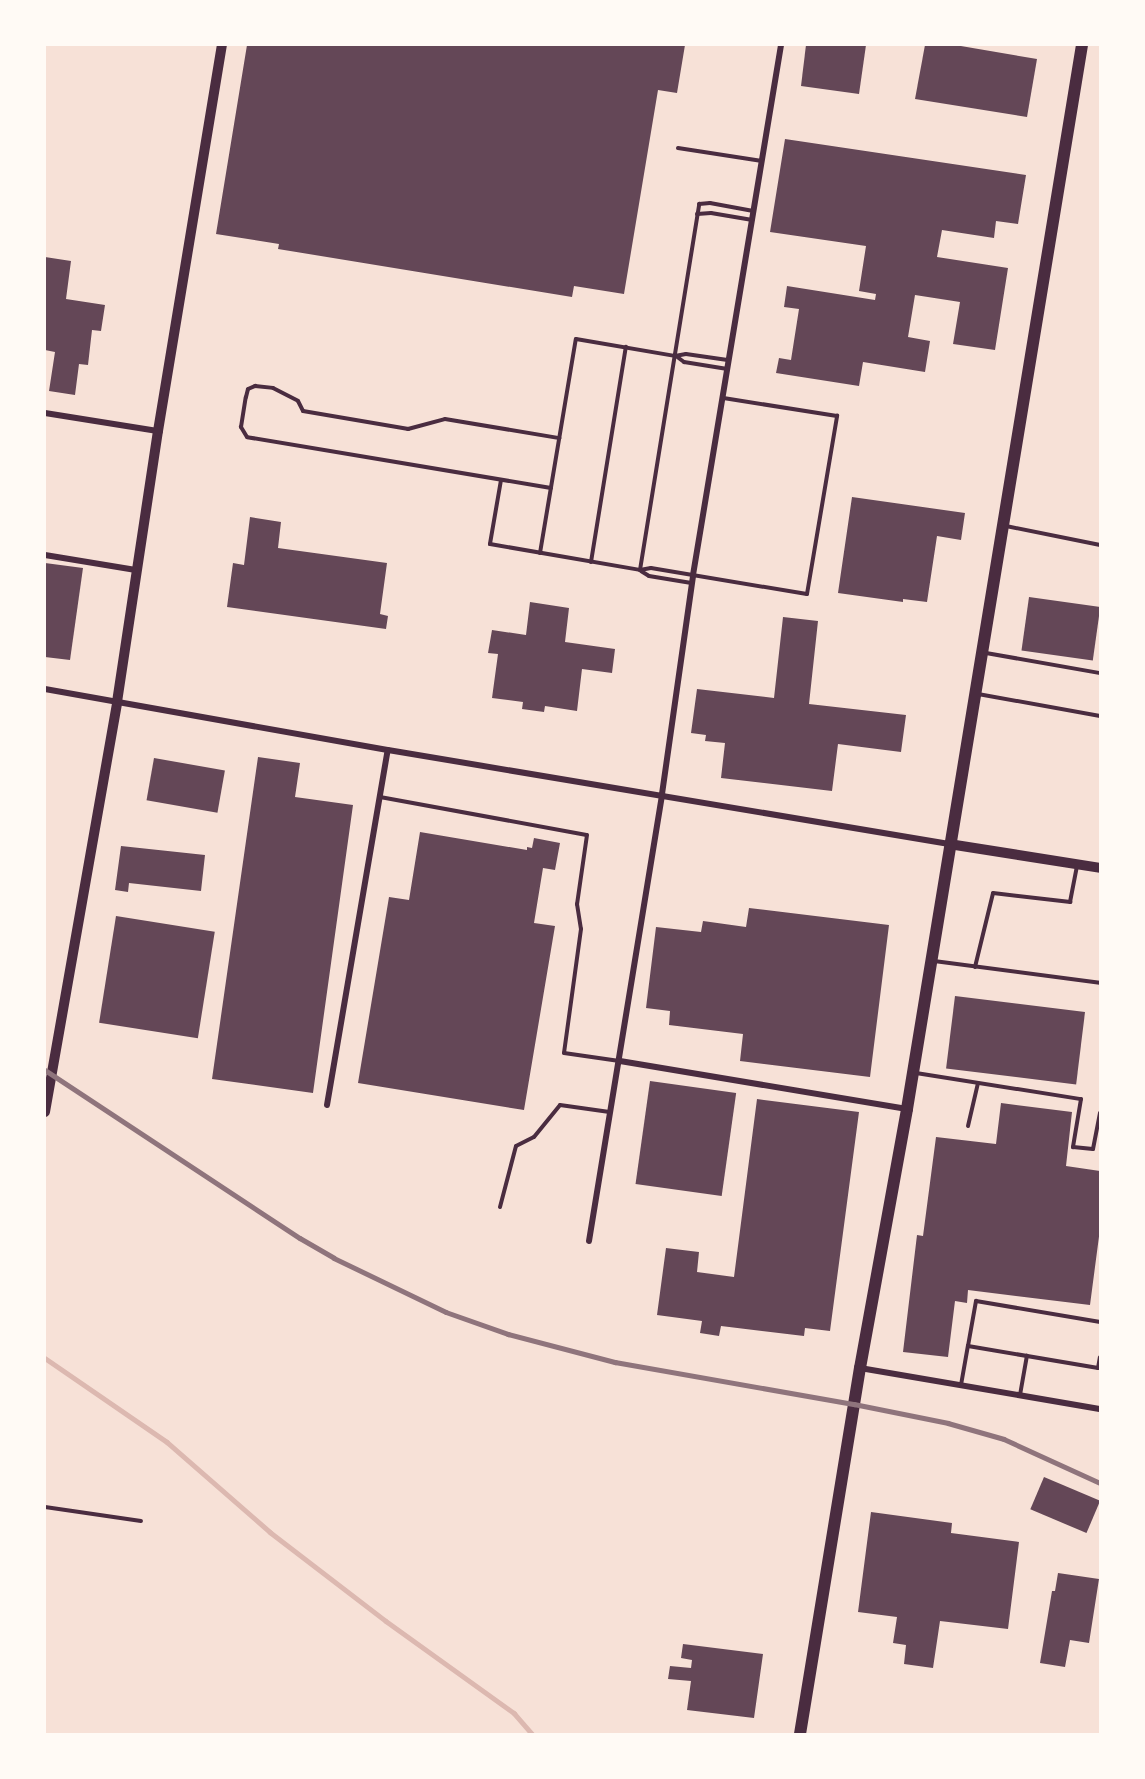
<!DOCTYPE html>
<style>
body{margin:0}
#map{position:relative;width:1145px;height:1779px;overflow:hidden;background:#f7e1d7;font-family:Jost,sans-serif}
div>[style]{position:absolute}
[style*='--x']{left:calc(var(--x)*1px);top:calc(var(--y)*1px);width:calc(var(--w)*1px);rotate:calc(var(--a)*1deg)}
.stream>*{height:4.5px;margin:-2.25px;padding:0 2.25px;transform-origin:2.25px;border-radius:2.25px;background:#dcb8b0}
.building>*{inset:0;background:#644757;transform-origin:0 0}
.service>*{height:4px;margin:-2px;padding:0 2px;transform-origin:2px;border-radius:2px;background:#4a2c40}
.minor>*{height:6px;margin:-3px;padding:0 3px;transform-origin:3px;border-radius:3px;background:#4a2c40}
.tertiary>*{height:10px;margin:-5px;padding:0 5px;transform-origin:5px;border-radius:5px;background:#4a2c40}
.primary>*{height:12px;margin:-6px;padding:0 6px;transform-origin:6px;border-radius:6px;background:#4a2c40}
.rail>*{height:4.5px;margin:-2.25px;padding:0 2.25px;transform-origin:2.25px;border-radius:2.25px;background:#8f747c}
span{translate:-50% -50%;white-space:nowrap;text-align:center;line-height:1.15;-webkit-text-stroke:5px #fffaf5;paint-order:stroke}
.frame{position:absolute;inset:0;border:46px solid #fffaf5;pointer-events:none}
</style>
<div id="map">
<div class="stream">
<i style="--x:45;--y:1358;--w:148;--a:34.5"></i>
<i style="--x:167;--y:1442;--w:137;--a:41.1"></i>
<i style="--x:270;--y:1532;--w:146;--a:37.5"></i>
<i style="--x:386;--y:1621;--w:158;--a:35.7"></i>
<i style="--x:514;--y:1713;--w:28;--a:49"></i>
</div>
<div class="building">
<i style="clip-path:polygon(247px 45px,685px 45px,677px 93px,658px 90px,624px 294px,574px 286px,572px 297px,278px 249px,279px 244px,216px 234px)"></i>
<i style="clip-path:polygon(806px 45px,866px 45px,859px 94px,801px 86px)"></i>
<i style="clip-path:polygon(925px 45px,955px 45px,1037px 59px,1027px 117px,915px 99px)"></i>
<i style="clip-path:polygon(785px 139px,1026px 175px,1018px 224px,996px 221px,994px 238px,942px 230px,937px 257px,1008px 268px,995px 350px,953px 344px,960px 302px,915px 295px,908px 337px,930px 341px,925px 372px,863px 362px,859px 386px,776px 373px,779px 358px,791px 360px,799px 309px,784px 307px,787px 286px,875px 300px,876px 294px,859px 291px,866px 246px,770px 232px)"></i>
<i style="clip-path:polygon(45px 257px,71px 261px,66px 299px,105px 305px,101px 331px,92px 330px,88px 365px,79px 364px,75px 395px,49px 391px,55px 352px,45px 350px)"></i>
<i style="clip-path:polygon(852px 497px,965px 513px,961px 540px,937px 536px,927px 602px,903px 599px,903px 602px,838px 593px)"></i>
<i style="clip-path:polygon(250px 517px,281px 522px,278px 548px,387px 563px,380px 614px,388px 616px,386px 629px,227px 607px,233px 563px,244px 565px)"></i>
<i style="clip-path:polygon(45px 563px,83px 568px,70px 660px,45px 657px)"></i>
<i style="left:1029px;top:597px;width:72px;height:54px;rotate:8deg"></i>
<i style="clip-path:polygon(530px 602px,569px 608px,565px 642px,615px 649px,612px 673px,582px 669px,577px 711px,545px 706px,544px 712px,522px 709px,523px 702px,492px 698px,498px 654px,488px 653px,492px 630px,526px 635px)"></i>
<i style="clip-path:polygon(783px 617px,818px 621px,809px 704px,906px 715px,901px 752px,838px 744px,832px 791px,721px 778px,725px 743px,705px 741px,706px 735px,691px 733px,697px 689px,774px 698px)"></i>
<i style="clip-path:polygon(258px 757px,300px 763px,295px 797px,353px 805px,313px 1093px,212px 1079px)"></i>
<i style="left:154px;top:758px;width:72px;height:43px;rotate:10deg"></i>
<i style="clip-path:polygon(420px 832px,527px 850px,527px 847px,532px 848px,534px 838px,560px 843px,555px 870px,543px 868px,534px 923px,555px 926px,524px 1110px,358px 1083px,389px 897px,409px 900px)"></i>
<i style="clip-path:polygon(121px 846px,205px 855px,201px 891px,129px 883px,128px 892px,115px 890px)"></i>
<i style="clip-path:polygon(749px 908px,889px 925px,870px 1077px,740px 1061px,743px 1034px,669px 1025px,670px 1011px,646px 1008px,656px 927px,701px 932px,703px 921px,746px 927px)"></i>
<i style="left:116px;top:916px;width:100px;height:108px;rotate:9deg"></i>
<i style="left:955px;top:996px;width:131px;height:73px;rotate:7deg"></i>
<i style="left:650px;top:1081px;width:87px;height:104px;rotate:8deg"></i>
<i style="clip-path:polygon(757px 1099px,859px 1112px,830px 1331px,805px 1328px,804px 1336px,721px 1326px,719px 1336px,700px 1333px,702px 1321px,657px 1315px,666px 1248px,699px 1252px,697px 1272px,734px 1277px)"></i>
<i style="clip-path:polygon(1001px 1103px,1072px 1112px,1066px 1166px,1100px 1171px,1100px 1229px,1090px 1305px,968px 1290px,967px 1303px,955px 1301px,948px 1357px,903px 1352px,917px 1235px,923px 1236px,936px 1137px,996px 1144px)"></i>
<i style="left:1044px;top:1477px;width:61px;height:35px;rotate:23deg"></i>
<i style="clip-path:polygon(871px 1512px,952px 1523px,951px 1533px,1019px 1542px,1008px 1629px,940px 1621px,933px 1668px,904px 1664px,906px 1645px,893px 1643px,897px 1617px,858px 1612px)"></i>
<i style="clip-path:polygon(1058px 1573px,1099px 1579px,1089px 1643px,1070px 1640px,1065px 1667px,1040px 1663px,1052px 1591px,1055px 1591px)"></i>
<i style="clip-path:polygon(683px 1644px,763px 1654px,754px 1718px,687px 1710px,691px 1681px,668px 1679px,670px 1666px,691px 1668px,692px 1660px,681px 1658px)"></i>
</div>
<div class="service">
<i style="--x:678;--y:148;--w:85;--a:8.8"></i>
<i style="--x:697;--y:214;--w:14;--a:-4"></i>
<i style="--x:711;--y:213;--w:42;--a:9.7"></i>
<i style="--x:676;--y:356;--w:10;--a:37"></i>
<i style="--x:684;--y:362;--w:44;--a:9.2"></i>
<i style="--x:501;--y:480;--w:65;--a:99.8"></i>
<i style="--x:490;--y:544;--w:152;--a:9.8"></i>
<i style="--x:640;--y:570;--w:371;--a:-80.8"></i>
<i style="--x:699;--y:204;--w:11;--a:-5"></i>
<i style="--x:710;--y:203;--w:44;--a:10.5"></i>
<i style="--x:551;--y:488;--w:308;--a:-170.5"></i>
<i style="--x:247;--y:437;--w:12;--a:-121"></i>
<i style="--x:241;--y:427;--w:30;--a:-81"></i>
<i style="--x:246;--y:397;--w:8;--a:-76"></i>
<i style="--x:248;--y:389;--w:8;--a:-23"></i>
<i style="--x:255;--y:386;--w:18;--a:6"></i>
<i style="--x:273;--y:388;--w:28;--a:27"></i>
<i style="--x:298;--y:401;--w:11;--a:63"></i>
<i style="--x:303;--y:411;--w:107;--a:9.7"></i>
<i style="--x:408;--y:429;--w:38;--a:-15"></i>
<i style="--x:445;--y:419;--w:116;--a:9.5"></i>
<i style="--x:1006;--y:526;--w:96;--a:11.4"></i>
<i style="--x:540;--y:553;--w:217;--a:-80.5"></i>
<i style="--x:576;--y:339;--w:100;--a:9.7"></i>
<i style="--x:675;--y:356;--w:11;--a:-10"></i>
<i style="--x:686;--y:354;--w:42;--a:8.1"></i>
<i style="--x:591;--y:562;--w:218;--a:-80.8"></i>
<i style="--x:640;--y:570;--w:11;--a:-10"></i>
<i style="--x:651;--y:568;--w:158;--a:9.5"></i>
<i style="--x:807;--y:594;--w:181;--a:-80.4"></i>
<i style="--x:837;--y:416;--w:115;--a:-171"></i>
<i style="--x:641;--y:571;--w:9;--a:32"></i>
<i style="--x:649;--y:576;--w:43;--a:9.5"></i>
<i style="--x:986;--y:653;--w:116;--a:10"></i>
<i style="--x:978;--y:694;--w:124;--a:10.2"></i>
<i style="--x:380;--y:797;--w:210;--a:10.4"></i>
<i style="--x:587;--y:835;--w:70;--a:98.2"></i>
<i style="--x:577;--y:904;--w:25;--a:81"></i>
<i style="--x:581;--y:929;--w:125;--a:97.8"></i>
<i style="--x:564;--y:1053;--w:56;--a:8.3"></i>
<i style="--x:934;--y:961;--w:167;--a:7.5"></i>
<i style="--x:975;--y:967;--w:76;--a:-76.3"></i>
<i style="--x:993;--y:893;--w:78;--a:6.7"></i>
<i style="--x:1070;--y:902;--w:37;--a:-79"></i>
<i style="--x:916;--y:1073;--w:167;--a:9"></i>
<i style="--x:1081;--y:1099;--w:49;--a:99.5"></i>
<i style="--x:1073;--y:1147;--w:20;--a:6"></i>
<i style="--x:1093;--y:1149;--w:37;--a:-79"></i>
<i style="--x:968;--y:1126;--w:44;--a:-76.9"></i>
<i style="--x:500;--y:1207;--w:63;--a:-75.3"></i>
<i style="--x:516;--y:1146;--w:20;--a:-27"></i>
<i style="--x:534;--y:1137;--w:41;--a:-50.9"></i>
<i style="--x:560;--y:1105;--w:50;--a:8"></i>
<i style="--x:968;--y:1346;--w:46;--a:-79.9"></i>
<i style="--x:976;--y:1301;--w:126;--a:9.6"></i>
<i style="--x:961;--y:1385;--w:40;--a:-80"></i>
<i style="--x:968;--y:1346;--w:132;--a:9.6"></i>
<i style="--x:1098;--y:1368;--w:11;--a:-80"></i>
<i style="--x:1020;--y:1395;--w:40;--a:-80"></i>
<i style="--x:45;--y:1507;--w:97;--a:8.3"></i>
</div>
<div class="minor">
<i style="--x:45;--y:413;--w:114;--a:9.1"></i>
<i style="--x:45;--y:555;--w:92;--a:9.4"></i>
<i style="--x:45;--y:689;--w:348;--a:10.1"></i>
<i style="--x:388;--y:750;--w:569;--a:9.51"></i>
<i style="--x:620;--y:1061;--w:291;--a:9.5"></i>
<i style="--x:327;--y:1105;--w:360;--a:-80.3"></i>
<i style="--x:589;--y:1241;--w:453;--a:-80.7"></i>
<i style="--x:662;--y:794;--w:221;--a:-81.9"></i>
<i style="--x:693;--y:575;--w:537;--a:-80.57"></i>
<i style="--x:860;--y:1368;--w:243;--a:9.7"></i>
</div>
<div class="tertiary">
<i style="--x:949;--y:844;--w:153;--a:9"></i>
<i style="--x:45;--y:1112;--w:416;--a:-80"></i>
<i style="--x:117;--y:702;--w:274;--a:-81.4"></i>
<i style="--x:158;--y:431;--w:391;--a:-80.6"></i>
</div>
<div class="primary">
<i style="--x:800;--y:1734;--w:371;--a:-80.7"></i>
<i style="--x:860;--y:1368;--w:263;--a:-79.7"></i>
<i style="--x:907;--y:1109;--w:1078;--a:-80.66"></i>
</div>
<div class="rail">
<i style="--x:45;--y:1070;--w:305;--a:33.4"></i>
<i style="--x:300;--y:1238;--w:39;--a:30"></i>
<i style="--x:334;--y:1258;--w:124;--a:25.7"></i>
<i style="--x:446;--y:1312;--w:66;--a:19.5"></i>
<i style="--x:508;--y:1334;--w:111;--a:14.7"></i>
<i style="--x:615;--y:1362;--w:243;--a:10"></i>
<i style="--x:854;--y:1404;--w:96;--a:11.4"></i>
<i style="--x:948;--y:1423;--w:58;--a:15.9"></i>
<i style="--x:1004;--y:1439;--w:106;--a:24.6"></i>
</div>
<div class="frame"></div>
</div>
